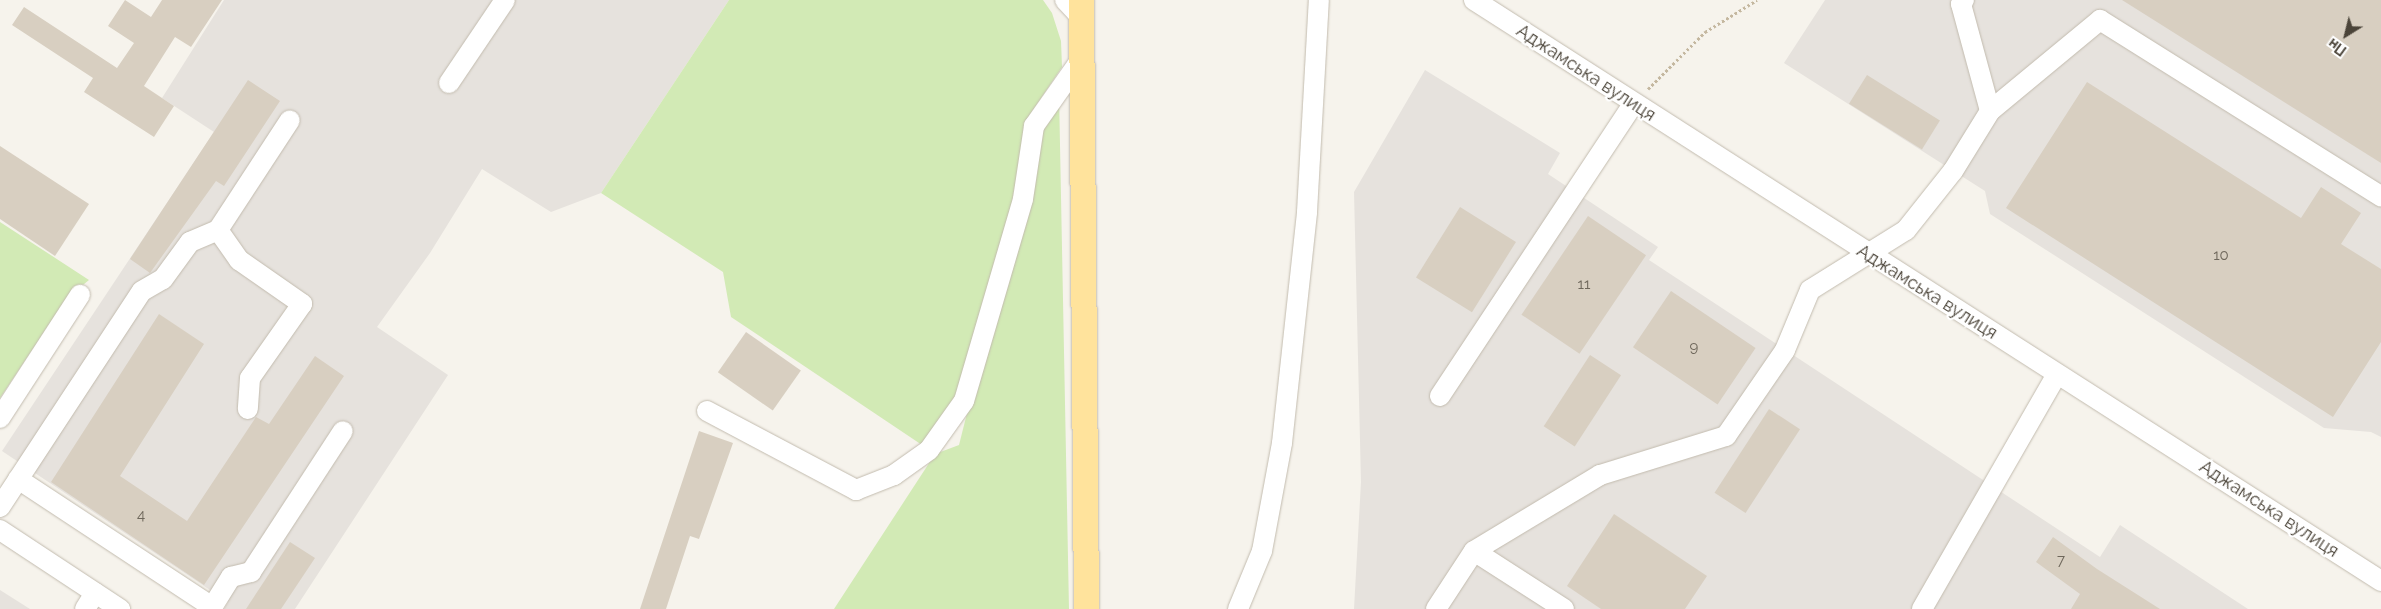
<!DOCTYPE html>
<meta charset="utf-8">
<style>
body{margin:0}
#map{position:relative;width:2381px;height:609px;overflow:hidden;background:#f6f3ec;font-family:Raleway,sans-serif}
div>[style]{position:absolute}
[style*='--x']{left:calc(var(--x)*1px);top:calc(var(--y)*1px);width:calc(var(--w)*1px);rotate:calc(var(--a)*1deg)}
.industrial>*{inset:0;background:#e6e2dd}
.green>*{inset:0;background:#d2eab5}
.building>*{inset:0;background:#d8cfc1;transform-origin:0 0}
.path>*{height:3px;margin-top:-1.5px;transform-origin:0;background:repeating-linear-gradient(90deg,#c4b79f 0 2.5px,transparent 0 5px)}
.roads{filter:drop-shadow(0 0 1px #c2bbae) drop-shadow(0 0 1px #c2bbae)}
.minor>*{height:20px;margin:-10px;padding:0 10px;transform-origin:10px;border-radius:10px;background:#fff}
.major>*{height:25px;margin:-12.5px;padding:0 12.5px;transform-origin:12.5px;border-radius:12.5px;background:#ffe39c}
span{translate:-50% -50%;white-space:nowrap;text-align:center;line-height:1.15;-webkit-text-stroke:4.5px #fff;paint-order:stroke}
.number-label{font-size:15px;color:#6e675b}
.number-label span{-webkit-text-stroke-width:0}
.street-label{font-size:18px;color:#4b4439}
.north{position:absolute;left:2321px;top:10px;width:50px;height:50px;-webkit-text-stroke:4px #fff;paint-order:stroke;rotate:216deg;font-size:14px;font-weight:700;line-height:20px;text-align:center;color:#4b4439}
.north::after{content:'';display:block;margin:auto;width:18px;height:22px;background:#4b4439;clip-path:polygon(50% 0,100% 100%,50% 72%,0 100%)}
</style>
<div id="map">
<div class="industrial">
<i style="clip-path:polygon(224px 0,729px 0,601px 193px,551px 212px,482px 169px,430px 253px,377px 327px,448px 375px,295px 609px,224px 609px,228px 602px,2px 451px,214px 132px,162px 98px)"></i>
<i style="clip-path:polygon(1825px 0,2381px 0,2381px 437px,2371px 432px,2324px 428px,1990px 214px,1985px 191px,1784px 63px)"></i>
<i style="clip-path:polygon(1425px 70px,1560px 153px,1548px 174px,1658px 247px,1649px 260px,2100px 557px,2120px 525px,2248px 609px,1354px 609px,1361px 482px,1354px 192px)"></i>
<i style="clip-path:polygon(0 590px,30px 609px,0 609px)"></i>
</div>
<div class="green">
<i style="clip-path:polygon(729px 0,1043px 0,1052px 13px,1061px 41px,1062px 67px,1027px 119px,1012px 202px,955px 399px,922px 445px,731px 317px,723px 272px,601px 193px)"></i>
<i style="clip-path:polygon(1059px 93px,1069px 609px,834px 609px,935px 454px,959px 445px,1039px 127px)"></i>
<i style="clip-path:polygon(0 222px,89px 280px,67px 298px,0 398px)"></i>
</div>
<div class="building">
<i style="clip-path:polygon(125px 0,151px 17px,162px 0,222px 0,191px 47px,175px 37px,144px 86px,174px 106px,154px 137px,84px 92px,93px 78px,12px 25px,24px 7px,117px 68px,134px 43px,108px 26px)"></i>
<i style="clip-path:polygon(2122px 0,2381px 0,2381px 163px)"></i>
<i style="left:1867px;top:75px;width:86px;height:34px;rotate:32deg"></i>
<i style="clip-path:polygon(248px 80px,280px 101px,224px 186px,216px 181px,150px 273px,130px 259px)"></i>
<i style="clip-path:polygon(2087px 82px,2301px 218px,2321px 187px,2361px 213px,2341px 244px,2381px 269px,2381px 342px,2333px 417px,2006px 208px)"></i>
<i style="clip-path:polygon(0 146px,89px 204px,55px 256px,0 219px)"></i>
<i style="left:1460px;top:207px;width:66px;height:83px;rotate:32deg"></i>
<i style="left:1588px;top:216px;width:70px;height:119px;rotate:34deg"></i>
<i style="left:1671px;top:291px;width:102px;height:68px;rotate:34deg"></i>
<i style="clip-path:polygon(159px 314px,204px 344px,120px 476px,187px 521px,256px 417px,269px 424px,315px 356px,344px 376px,204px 585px,51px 482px)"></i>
<i style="left:746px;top:332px;width:67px;height:49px;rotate:35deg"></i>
<i style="left:1590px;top:355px;width:37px;height:85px;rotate:33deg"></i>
<i style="left:1769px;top:409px;width:37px;height:100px;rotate:33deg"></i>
<i style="clip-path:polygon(699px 431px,733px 443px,699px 539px,690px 536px,666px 609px,640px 609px)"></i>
<i style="clip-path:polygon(1614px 514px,1707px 576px,1685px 609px,1601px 609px,1567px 586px)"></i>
<i style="clip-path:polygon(2053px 537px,2097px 569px,2160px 609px,2071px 609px,2080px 594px,2036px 562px)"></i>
<i style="clip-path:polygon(290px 542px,315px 558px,281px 609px,246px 609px)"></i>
</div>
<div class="path">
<i style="--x:1648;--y:89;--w:81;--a:-45"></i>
<i style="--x:1705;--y:32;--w:61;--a:-31.6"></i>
</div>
<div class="roads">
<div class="minor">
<i style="--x:1065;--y:0;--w:23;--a:47"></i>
<i style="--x:1474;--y:0;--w:1077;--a:32.64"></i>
<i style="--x:1964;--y:0;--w:5;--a:127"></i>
<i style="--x:1961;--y:4;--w:111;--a:74.8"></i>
<i style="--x:449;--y:83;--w:100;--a:-56"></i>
<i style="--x:218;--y:230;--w:37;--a:55"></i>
<i style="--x:239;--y:260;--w:77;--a:34.9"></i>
<i style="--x:302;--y:304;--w:90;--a:125.1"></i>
<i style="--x:250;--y:378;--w:31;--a:94"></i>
<i style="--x:1440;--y:396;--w:350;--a:-56.5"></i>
<i style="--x:707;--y:411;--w:169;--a:27.9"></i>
<i style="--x:856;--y:490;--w:41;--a:-21.5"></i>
<i style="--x:894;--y:475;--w:43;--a:-35.5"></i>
<i style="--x:929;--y:450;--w:60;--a:-54.5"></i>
<i style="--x:964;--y:401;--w:210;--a:-73.7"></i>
<i style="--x:1023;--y:199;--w:74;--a:-81.4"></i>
<i style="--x:1034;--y:126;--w:83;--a:-54.8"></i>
<i style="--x:0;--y:418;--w:147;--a:-57"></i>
<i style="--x:18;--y:479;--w:232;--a:33.4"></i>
<i style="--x:0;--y:507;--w:258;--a:-56.7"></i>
<i style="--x:142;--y:291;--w:24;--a:-30"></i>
<i style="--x:163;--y:279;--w:46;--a:-53.9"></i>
<i style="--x:190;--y:242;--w:30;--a:-23"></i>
<i style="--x:218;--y:230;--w:131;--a:-56.8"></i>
<i style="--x:0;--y:530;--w:144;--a:33.4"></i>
<i style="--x:1474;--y:551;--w:107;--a:32.8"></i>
<i style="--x:85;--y:609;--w:19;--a:-58"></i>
<i style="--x:211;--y:609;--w:38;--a:-58"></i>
<i style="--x:231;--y:577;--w:21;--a:-14"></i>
<i style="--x:251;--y:572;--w:168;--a:-56.9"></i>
<i style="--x:1238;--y:609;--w:63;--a:-67.5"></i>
<i style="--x:1262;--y:551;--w:110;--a:-79.5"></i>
<i style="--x:1282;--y:443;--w:232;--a:-83.8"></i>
<i style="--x:1307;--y:212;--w:212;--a:-86.8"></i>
<i style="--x:1436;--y:609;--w:69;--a:-56.8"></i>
<i style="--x:1474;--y:551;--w:147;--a:-31.1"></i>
<i style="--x:1600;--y:475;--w:132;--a:-17.2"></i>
<i style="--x:1726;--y:436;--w:104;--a:-55.5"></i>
<i style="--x:1785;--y:350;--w:65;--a:-67.4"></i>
<i style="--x:1810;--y:290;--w:113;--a:-32"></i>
<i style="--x:1906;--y:230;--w:75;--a:-51.5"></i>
<i style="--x:1953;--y:171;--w:70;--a:-58.3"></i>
<i style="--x:1990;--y:111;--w:143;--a:-39.6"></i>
<i style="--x:2100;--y:20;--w:332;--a:32.1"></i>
<i style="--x:1922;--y:609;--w:271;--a:-60.1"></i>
</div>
<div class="major">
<i style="--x:1081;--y:0;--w:609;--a:89.53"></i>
</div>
</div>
<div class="number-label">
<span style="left:2221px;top:256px">10</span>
<span style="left:1584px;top:285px">11</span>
<span style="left:1694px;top:348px">9</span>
<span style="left:141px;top:516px">4</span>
<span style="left:2061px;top:561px">7</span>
</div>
<div class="street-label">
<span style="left:1586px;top:73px;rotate:33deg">Аджамська вулиця</span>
<span style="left:1927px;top:292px;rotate:32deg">Аджамська вулиця</span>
<span style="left:2269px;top:509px;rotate:33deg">Аджамська вулиця</span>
</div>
<div class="north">Пн</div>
</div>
